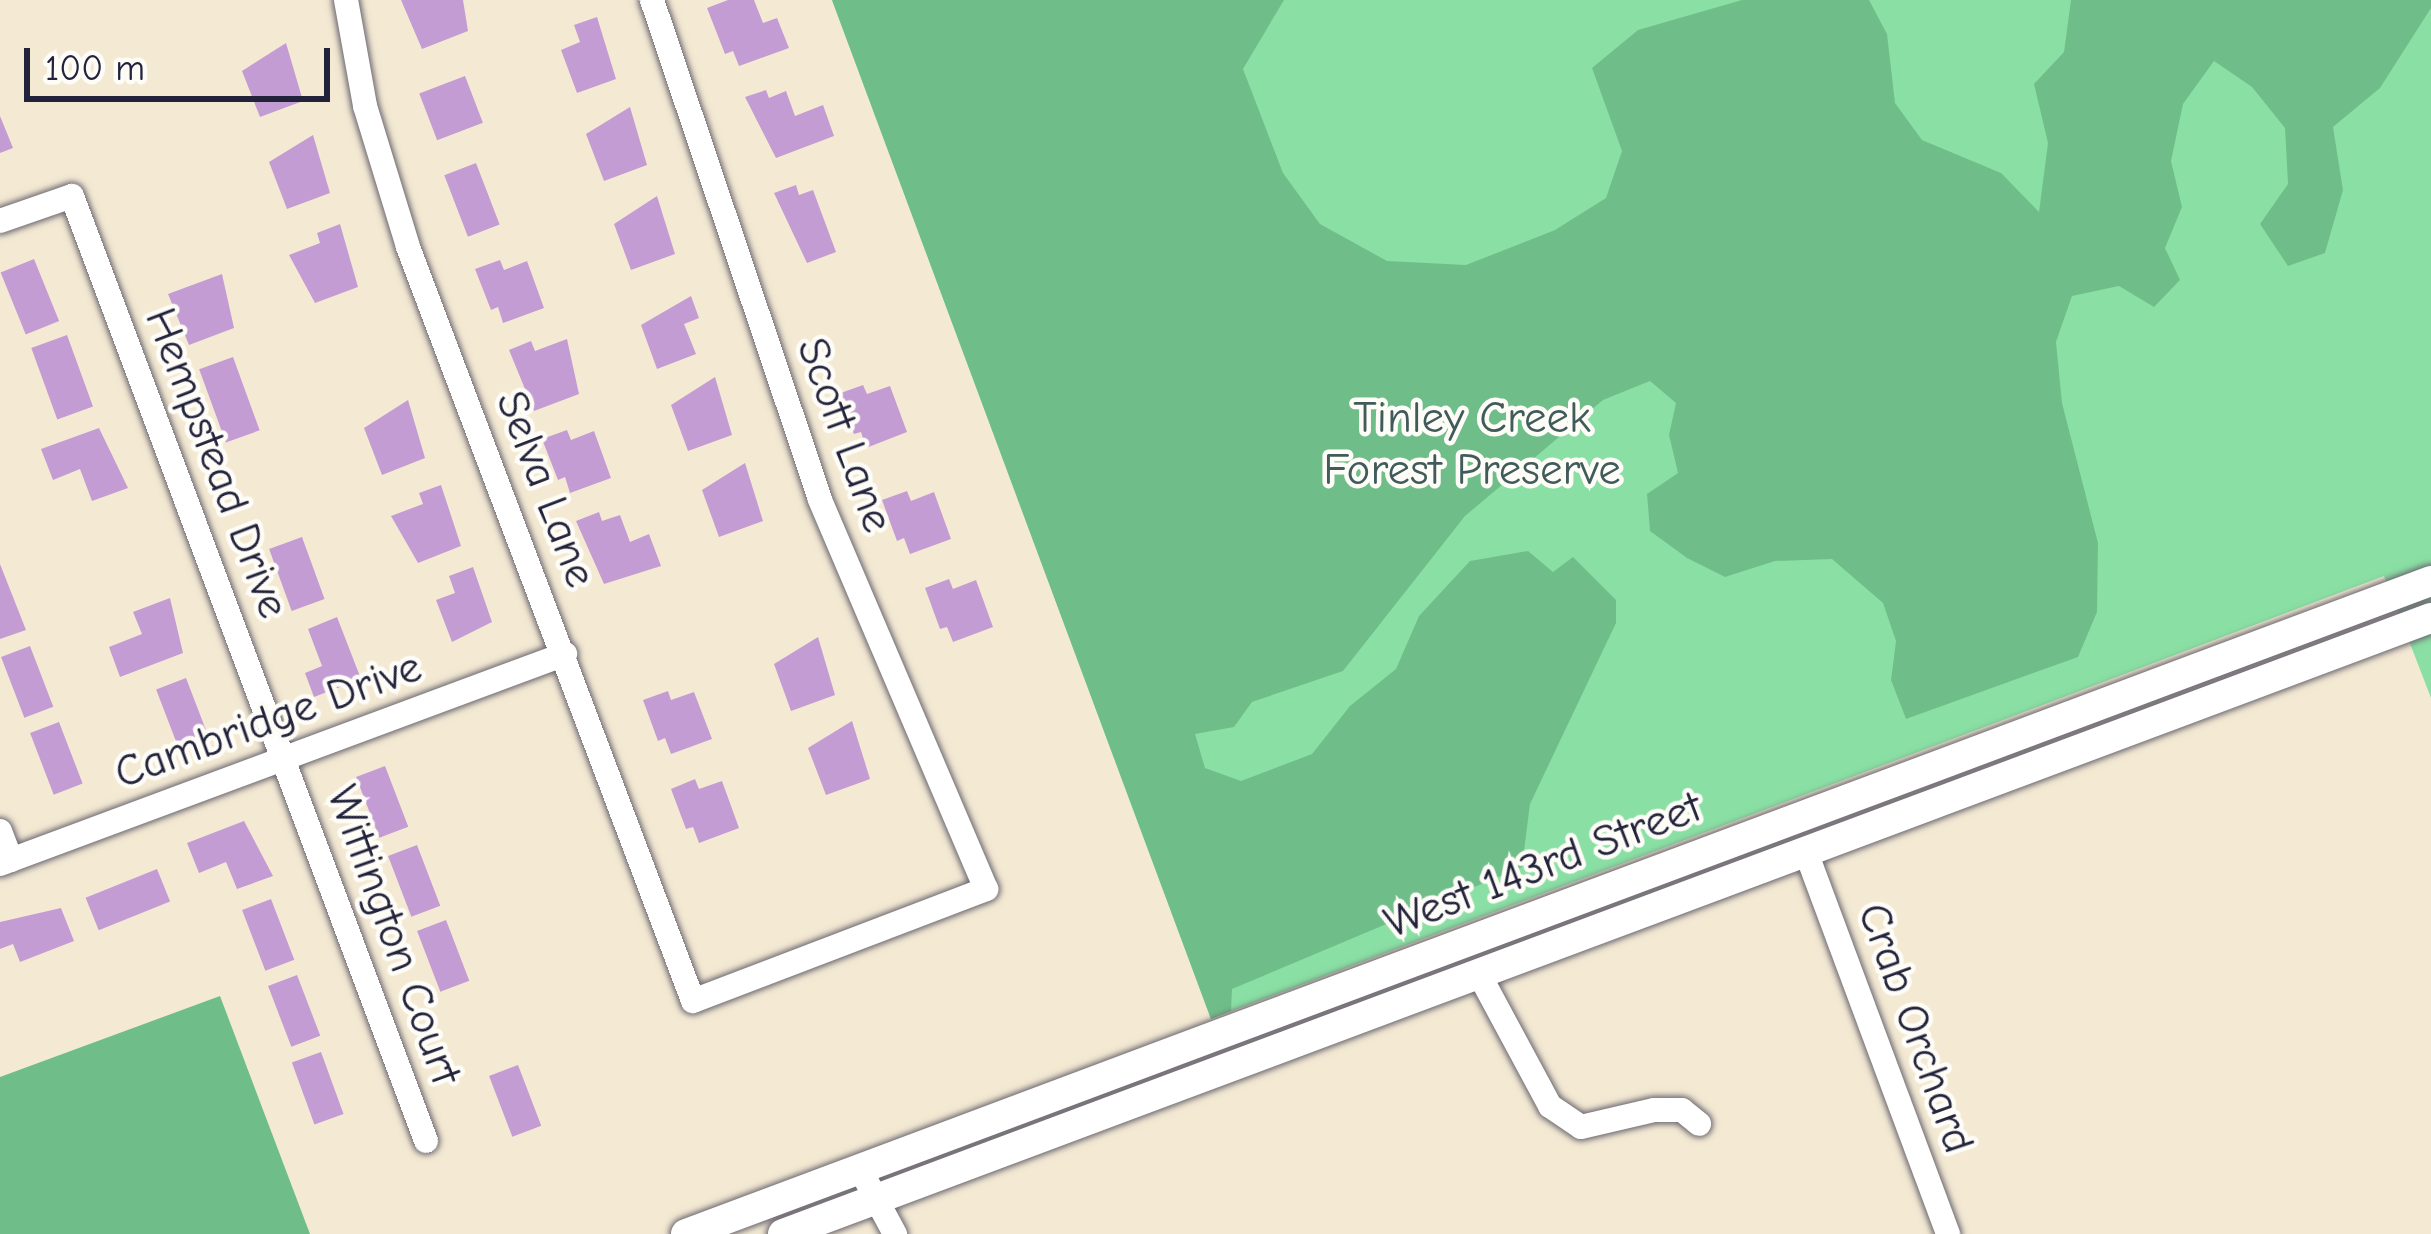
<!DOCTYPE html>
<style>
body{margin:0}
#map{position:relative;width:2431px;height:1234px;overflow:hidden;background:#f4ead4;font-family:"Comic Neue",sans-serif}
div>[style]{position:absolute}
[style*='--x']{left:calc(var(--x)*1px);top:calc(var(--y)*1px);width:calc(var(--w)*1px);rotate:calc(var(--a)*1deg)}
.green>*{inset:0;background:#8ae0a4}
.forest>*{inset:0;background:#6fbe8a}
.building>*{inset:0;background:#c49cd4;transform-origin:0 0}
.roads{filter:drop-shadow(0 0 3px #6c6871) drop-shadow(0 0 3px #6c6871)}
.minor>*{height:24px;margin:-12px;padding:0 12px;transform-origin:12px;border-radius:12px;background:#fff}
.major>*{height:30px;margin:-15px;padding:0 15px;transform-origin:15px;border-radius:15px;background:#fff}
span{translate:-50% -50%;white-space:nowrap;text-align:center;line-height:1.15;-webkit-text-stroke:9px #fdfcf7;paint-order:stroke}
.park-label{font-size:45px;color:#415b5a}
.street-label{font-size:45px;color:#22223b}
.scale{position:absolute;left:24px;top:48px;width:306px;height:54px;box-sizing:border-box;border:6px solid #22223b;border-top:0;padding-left:15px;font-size:36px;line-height:42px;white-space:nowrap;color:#22223b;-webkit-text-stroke:9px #fdfcf7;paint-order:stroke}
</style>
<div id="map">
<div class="green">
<i style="clip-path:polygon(832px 0,2431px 0,2431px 698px,2384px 576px,1211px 1019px)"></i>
</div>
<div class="forest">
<i style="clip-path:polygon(832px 0,1284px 0,1243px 69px,1283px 173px,1320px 224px,1387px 261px,1466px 265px,1555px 230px,1606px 198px,1622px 151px,1592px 68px,1638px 30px,1742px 0,1869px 0,1887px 34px,1895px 103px,1922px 140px,2001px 173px,2039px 212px,2048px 143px,2034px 84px,2064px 52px,2071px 0,2431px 0,2431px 8px,2380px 88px,2333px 127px,2343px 190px,2325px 253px,2288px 266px,2260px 224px,2288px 184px,2285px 128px,2252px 87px,2214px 61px,2183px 104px,2171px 161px,2182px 207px,2165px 248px,2180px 280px,2154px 307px,2119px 286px,2072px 296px,2056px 342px,2062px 403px,2098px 543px,2097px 612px,2078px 657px,1906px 719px,1891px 680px,1896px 641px,1883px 603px,1832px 559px,1775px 561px,1725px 577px,1687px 558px,1650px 531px,1647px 494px,1678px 473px,1669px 435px,1676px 403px,1650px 381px,1603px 400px,1465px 516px,1343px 671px,1252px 702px,1234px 727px,1195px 734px,1205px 768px,1241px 781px,1312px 754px,1350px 706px,1396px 669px,1419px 616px,1470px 561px,1528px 551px,1553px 572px,1573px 557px,1616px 600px,1616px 623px,1530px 804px,1522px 867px,1232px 989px,1231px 1011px,1211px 1019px)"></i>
<i style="clip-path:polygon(220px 996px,310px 1234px,0 1234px,0 1077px)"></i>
</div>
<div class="building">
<i style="clip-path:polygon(401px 0,463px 0,468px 31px,422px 49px)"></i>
<i style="clip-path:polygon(728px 0,754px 0,763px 23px,777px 18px,789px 48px,739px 66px,733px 51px,725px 54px,707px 8px)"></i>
<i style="clip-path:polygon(597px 17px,616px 79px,577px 93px,561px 50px,580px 42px,574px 25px)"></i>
<i style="clip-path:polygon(286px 43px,303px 101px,260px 117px,242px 71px)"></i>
<i style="left:465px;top:76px;width:50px;height:49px;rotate:69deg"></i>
<i style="clip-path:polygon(766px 90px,769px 98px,786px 91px,795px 116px,823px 105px,834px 136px,776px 158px,745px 97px)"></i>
<i style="clip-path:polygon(630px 107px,647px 165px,604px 181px,586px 134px)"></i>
<i style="clip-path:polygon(0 116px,13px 148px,0 153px)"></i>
<i style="clip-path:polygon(313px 135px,330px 193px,287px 209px,269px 162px)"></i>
<i style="left:476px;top:163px;width:66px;height:34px;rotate:69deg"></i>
<i style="clip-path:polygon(796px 185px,799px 195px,813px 190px,836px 252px,807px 263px,774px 193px)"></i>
<i style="clip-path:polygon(657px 196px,675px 254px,631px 270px,614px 224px)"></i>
<i style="clip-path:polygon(340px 224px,358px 287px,315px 303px,289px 255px,320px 243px,317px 233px)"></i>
<i style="left:34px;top:259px;width:67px;height:36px;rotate:68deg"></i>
<i style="clip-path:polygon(500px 260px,504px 270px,527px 261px,544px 308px,503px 323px,498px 307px,491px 310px,475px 269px)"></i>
<i style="clip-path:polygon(222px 274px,234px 328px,189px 345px,168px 294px)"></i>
<i style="clip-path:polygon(691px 296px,699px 318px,684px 324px,696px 354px,657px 369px,641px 325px)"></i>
<i style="left:67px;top:335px;width:76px;height:38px;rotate:70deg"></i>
<i style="clip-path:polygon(567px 339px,579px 394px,534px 411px,509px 350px,531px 341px,535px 351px)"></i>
<i style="left:233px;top:357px;width:78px;height:36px;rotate:70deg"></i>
<i style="clip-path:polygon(715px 377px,732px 435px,688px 451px,671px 405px)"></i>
<i style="clip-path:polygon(863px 385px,867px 394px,890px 386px,907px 432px,866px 448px,861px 432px,854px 434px,838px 394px)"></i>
<i style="clip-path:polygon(408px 400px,425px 458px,382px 475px,364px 428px)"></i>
<i style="clip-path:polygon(99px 428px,128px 488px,92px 501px,80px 469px,53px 480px,41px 449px)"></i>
<i style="clip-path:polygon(567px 430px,571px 440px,594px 431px,611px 478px,570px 493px,565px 477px,558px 480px,542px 439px)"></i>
<i style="clip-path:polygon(745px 463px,763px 521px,719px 537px,702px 490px)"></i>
<i style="clip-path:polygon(441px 485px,461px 546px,418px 563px,391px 516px,423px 504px,419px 493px)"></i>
<i style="clip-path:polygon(907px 491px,911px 501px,934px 492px,951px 539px,910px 554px,904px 538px,897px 541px,882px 500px)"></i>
<i style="clip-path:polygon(599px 512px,602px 521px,620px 515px,630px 542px,649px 534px,661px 566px,604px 584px,576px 521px)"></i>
<i style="left:302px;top:537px;width:66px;height:35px;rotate:70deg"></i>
<i style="clip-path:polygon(0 564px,26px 630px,0 639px)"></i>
<i style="clip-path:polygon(473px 567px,492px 622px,452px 642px,436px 600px,455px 593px,449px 576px)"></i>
<i style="clip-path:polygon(949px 579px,953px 589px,976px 580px,993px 627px,953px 642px,947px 627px,940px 629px,925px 588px)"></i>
<i style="clip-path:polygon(170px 598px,183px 653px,120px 677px,109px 647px,142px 634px,133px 612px)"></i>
<i style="clip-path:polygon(337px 617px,361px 679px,314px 697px,305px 673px,322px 666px,308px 629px)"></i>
<i style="clip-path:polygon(818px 637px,835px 695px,791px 711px,774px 664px)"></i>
<i style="left:30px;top:646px;width:65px;height:31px;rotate:69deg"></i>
<i style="left:186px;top:678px;width:65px;height:32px;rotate:69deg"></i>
<i style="clip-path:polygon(668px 691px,671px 700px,694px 692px,712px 739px,671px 754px,665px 738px,658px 741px,643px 700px)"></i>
<i style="clip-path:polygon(852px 721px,870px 779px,826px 795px,808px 748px)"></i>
<i style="left:59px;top:722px;width:66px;height:31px;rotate:69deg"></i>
<i style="left:385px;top:766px;width:65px;height:31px;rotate:69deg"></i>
<i style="clip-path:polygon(695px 779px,699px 789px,722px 781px,739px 828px,699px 843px,693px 827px,686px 829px,671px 789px)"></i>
<i style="clip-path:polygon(244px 821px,273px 876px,237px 889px,226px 862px,199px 873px,187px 843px)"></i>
<i style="left:417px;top:845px;width:65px;height:31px;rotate:69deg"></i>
<i style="left:157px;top:869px;width:35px;height:77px;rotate:68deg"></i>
<i style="left:271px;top:899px;width:65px;height:31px;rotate:69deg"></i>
<i style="clip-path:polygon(61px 908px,74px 941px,20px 962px,13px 944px,0 949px,0 922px)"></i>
<i style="left:446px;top:920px;width:65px;height:31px;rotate:69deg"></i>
<i style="left:297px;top:975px;width:65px;height:31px;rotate:69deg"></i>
<i style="left:321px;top:1052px;width:66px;height:31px;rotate:70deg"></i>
<i style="left:518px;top:1065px;width:65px;height:31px;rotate:69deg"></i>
</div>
<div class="roads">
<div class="minor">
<i style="--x:346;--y:0;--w:108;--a:79.8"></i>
<i style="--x:365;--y:106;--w:147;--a:73"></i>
<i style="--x:408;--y:247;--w:806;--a:69.29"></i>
<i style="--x:693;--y:1001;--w:314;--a:-20.9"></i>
<i style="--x:986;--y:889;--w:424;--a:-113.1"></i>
<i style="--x:820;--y:499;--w:527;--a:-108.61"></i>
<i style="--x:0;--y:221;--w:76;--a:-19.1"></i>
<i style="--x:72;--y:196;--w:1009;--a:69.46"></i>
<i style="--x:0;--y:831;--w:31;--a:69"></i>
<i style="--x:1806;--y:852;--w:408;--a:69.6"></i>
<i style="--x:0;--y:864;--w:603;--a:-20.39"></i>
<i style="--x:1479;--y:974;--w:150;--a:61.7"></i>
<i style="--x:1550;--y:1106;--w:37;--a:34"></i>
<i style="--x:1581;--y:1127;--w:75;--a:-13.1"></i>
<i style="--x:1654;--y:1110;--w:28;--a:0"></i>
<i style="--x:1682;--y:1110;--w:22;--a:39"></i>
<i style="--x:860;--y:1169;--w:74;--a:61.7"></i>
</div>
<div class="major">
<i style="--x:686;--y:1234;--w:1863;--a:-20.52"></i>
<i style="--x:783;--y:1234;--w:1759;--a:-20.5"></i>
</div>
</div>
<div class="park-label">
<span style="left:1472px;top:444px">Tinley Creek<br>Forest Preserve</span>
</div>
<div class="street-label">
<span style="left:845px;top:435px;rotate:70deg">Scott Lane</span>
<span style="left:217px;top:463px;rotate:69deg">Hempstead Drive</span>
<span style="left:546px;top:489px;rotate:69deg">Selva Lane</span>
<span style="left:268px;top:720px;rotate:-20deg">Cambridge Drive</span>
<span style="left:1543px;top:865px;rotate:-21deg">West 143rd Street</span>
<span style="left:394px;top:935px;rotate:70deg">Wittington Court</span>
<span style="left:1916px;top:1028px;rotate:70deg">Crab Orchard</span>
</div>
<div class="scale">100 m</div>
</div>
